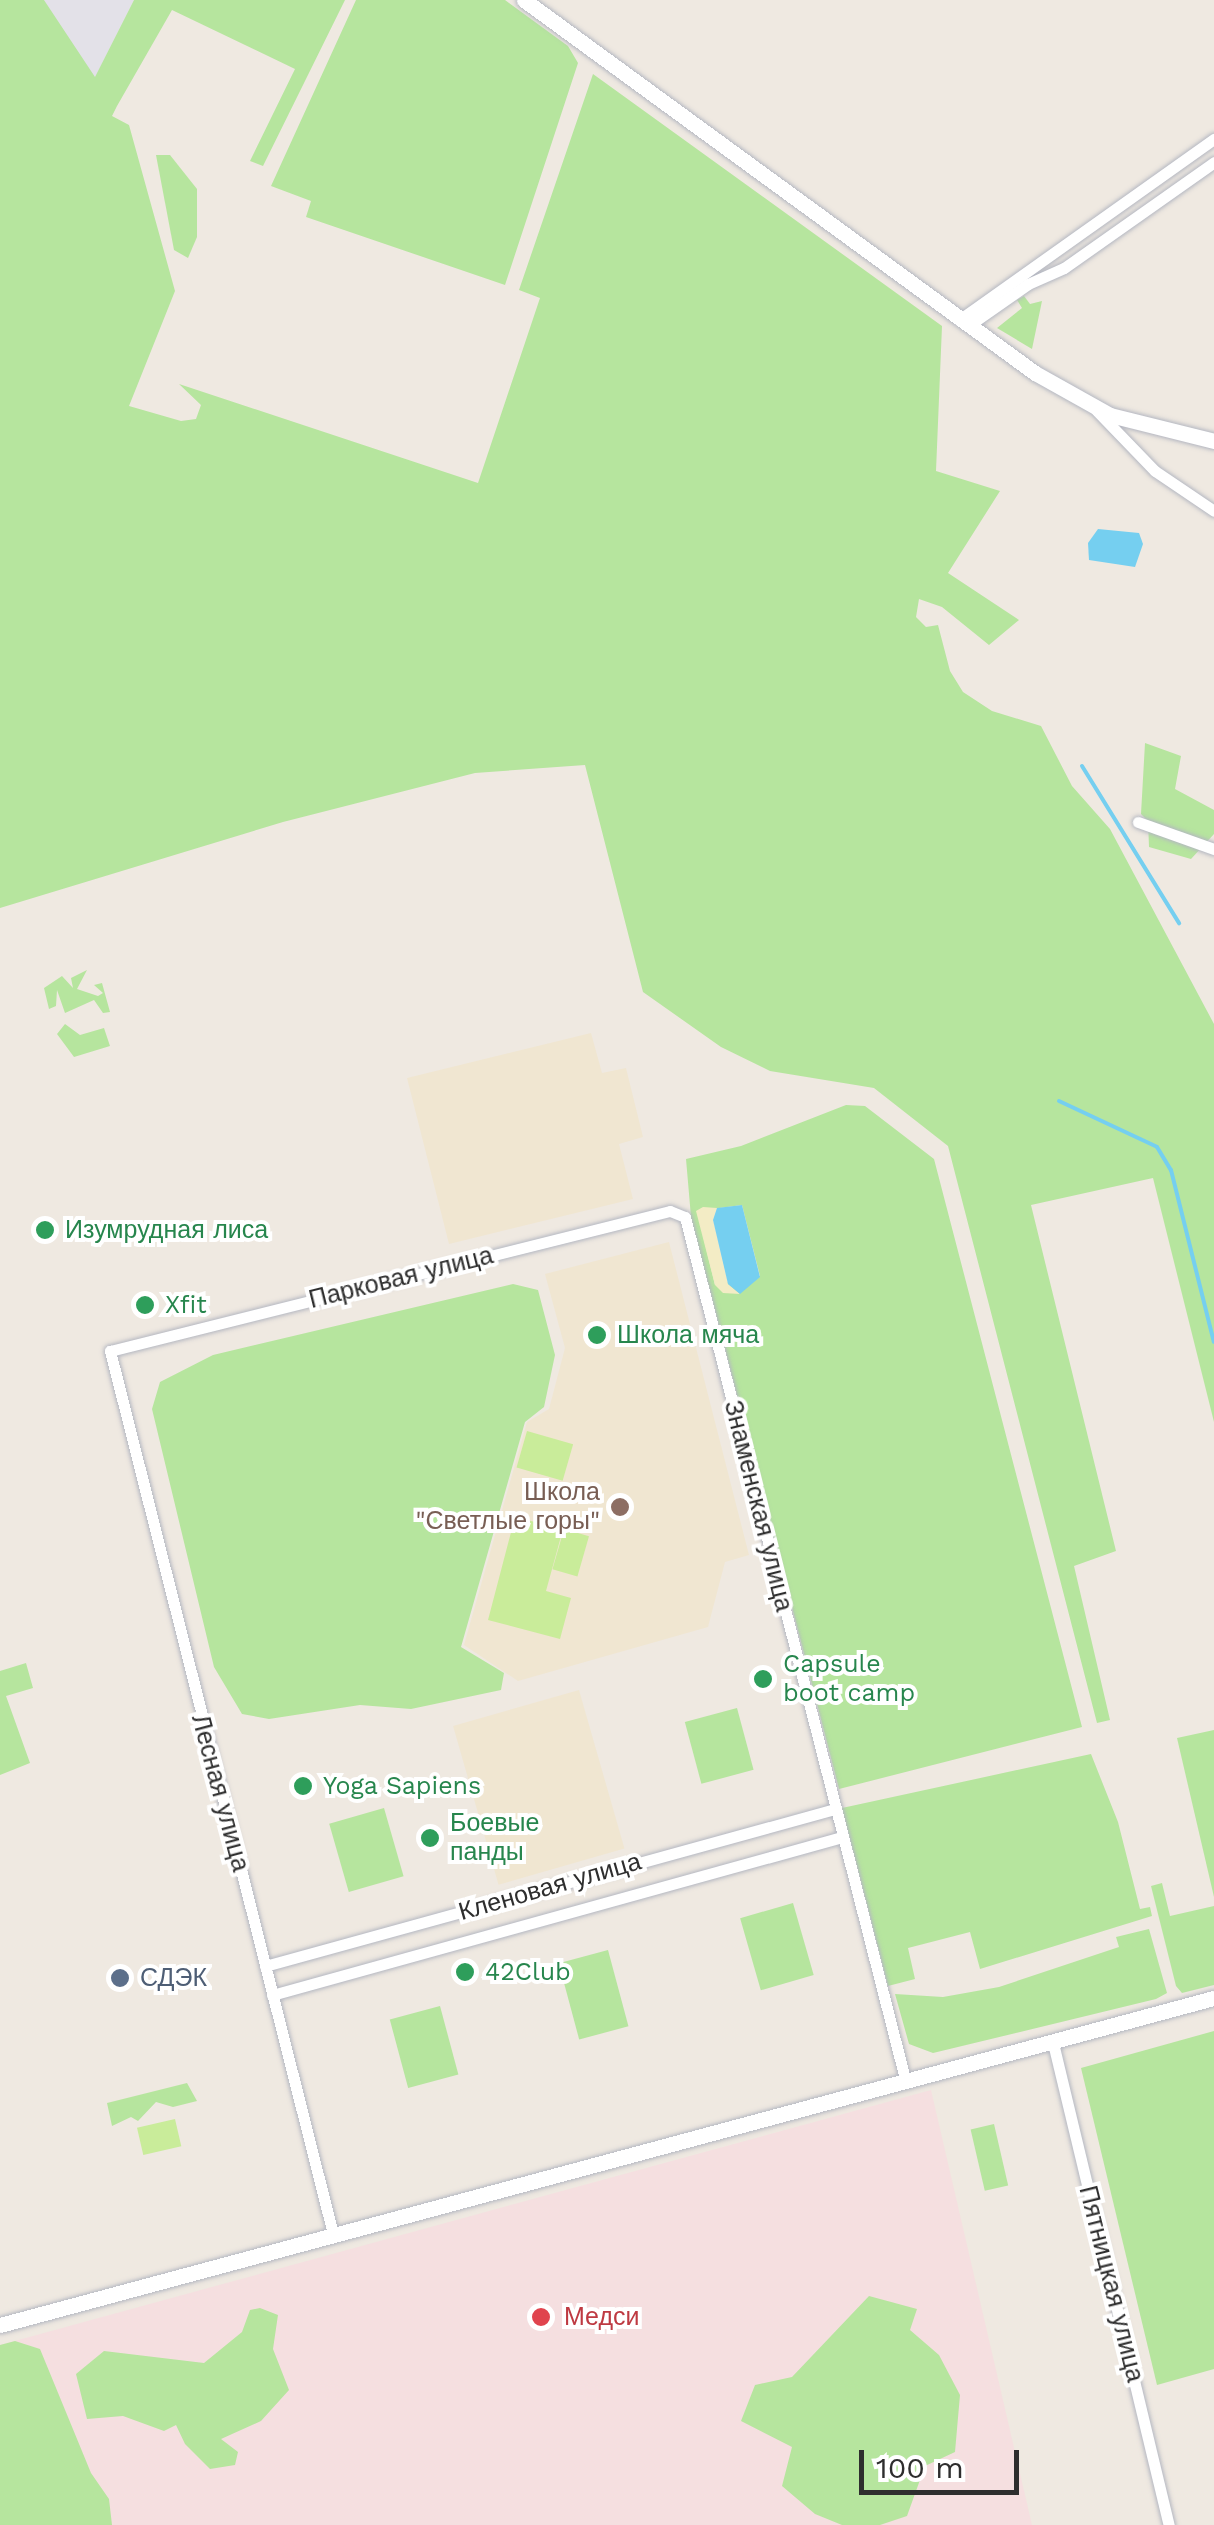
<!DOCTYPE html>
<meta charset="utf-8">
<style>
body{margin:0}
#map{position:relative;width:1214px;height:2525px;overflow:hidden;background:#efe9e1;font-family:"Work Sans",sans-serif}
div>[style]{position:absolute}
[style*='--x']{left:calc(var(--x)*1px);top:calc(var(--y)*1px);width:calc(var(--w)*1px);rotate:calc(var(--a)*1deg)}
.industrial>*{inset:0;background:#e3e1e8}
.education>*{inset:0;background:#f0e6d1;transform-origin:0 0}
.medical>*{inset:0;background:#f5dfe0}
.green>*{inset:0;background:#b6e59e;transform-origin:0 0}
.sand>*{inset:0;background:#f3ecc5}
.pitch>*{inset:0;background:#c9ec9a;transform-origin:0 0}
.water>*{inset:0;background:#75cff0}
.stream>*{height:4px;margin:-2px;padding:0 2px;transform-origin:2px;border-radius:2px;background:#75cff0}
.roads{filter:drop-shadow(0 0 2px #b4b7c1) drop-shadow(0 0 2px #b4b7c1)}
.street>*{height:11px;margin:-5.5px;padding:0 5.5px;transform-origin:5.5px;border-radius:5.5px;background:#fff}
.secondary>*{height:15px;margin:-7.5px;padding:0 7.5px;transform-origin:7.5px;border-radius:7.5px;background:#fff}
.dots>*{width:28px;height:28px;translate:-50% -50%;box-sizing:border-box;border:5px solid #fff;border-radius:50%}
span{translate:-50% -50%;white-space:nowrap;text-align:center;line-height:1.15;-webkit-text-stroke:8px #fff;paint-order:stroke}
.leisure-label{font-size:25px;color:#27864d}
.left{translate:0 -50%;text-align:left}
.street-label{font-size:25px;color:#2e2e2e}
.education-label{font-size:25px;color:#785e54}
.right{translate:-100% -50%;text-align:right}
.service-label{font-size:25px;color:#4e5e75}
.health-label{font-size:25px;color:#be3a42}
.scale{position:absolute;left:859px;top:2450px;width:160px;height:45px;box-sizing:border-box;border:5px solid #2e2e2e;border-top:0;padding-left:12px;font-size:30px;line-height:35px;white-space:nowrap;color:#2e2e2e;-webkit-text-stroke:8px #fff;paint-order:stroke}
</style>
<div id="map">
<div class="industrial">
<i style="clip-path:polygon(44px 0,134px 0,95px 78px,62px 34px)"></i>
</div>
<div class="education">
<i style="clip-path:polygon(591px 1033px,602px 1073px,626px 1068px,643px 1137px,619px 1144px,633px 1199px,449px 1244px,407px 1078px)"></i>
<i style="clip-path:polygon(669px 1242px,749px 1555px,725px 1562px,708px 1627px,518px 1681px,464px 1645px,527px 1422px,549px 1409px,565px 1348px,545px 1274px)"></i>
<i style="left:579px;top:1690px;width:165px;height:131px;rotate:74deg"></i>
</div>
<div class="medical">
<i style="clip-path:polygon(931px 2090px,1032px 2525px,0 2525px,0 2345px)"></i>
</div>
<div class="green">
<i style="clip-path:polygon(0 0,44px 0,95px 77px,134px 0,345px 0,263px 166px,250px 161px,295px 69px,172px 10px,117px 106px,112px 116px,129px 125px,175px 291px,129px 406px,181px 421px,196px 419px,201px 405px,179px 384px,478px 483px,540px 298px,519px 290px,593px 74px,942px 326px,936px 471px,1000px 491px,948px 573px,1019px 620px,989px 645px,942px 607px,919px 599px,916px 617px,926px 627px,938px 625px,950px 671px,963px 692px,992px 711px,1041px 726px,1072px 786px,1110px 829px,1214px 1024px,1214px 1422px,1153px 1178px,1031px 1205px,1116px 1551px,1074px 1566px,1110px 1720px,1097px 1723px,948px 1146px,874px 1088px,770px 1071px,721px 1047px,643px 992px,585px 765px,475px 773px,283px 822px,0 908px)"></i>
<i style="clip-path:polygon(356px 0,505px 0,568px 46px,578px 63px,505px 285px,306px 217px,311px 201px,271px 186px)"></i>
<i style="clip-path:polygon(156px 155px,170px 155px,197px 189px,197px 237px,188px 258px,174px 250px)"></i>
<i style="clip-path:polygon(1024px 296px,1030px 304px,1042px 301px,1032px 349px,997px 328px,1022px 308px,1017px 300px)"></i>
<i style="clip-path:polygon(1145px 743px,1181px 756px,1175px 789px,1214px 810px,1214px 834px,1191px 859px,1149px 847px,1148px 821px,1141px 814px)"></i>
<i style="clip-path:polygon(87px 970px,77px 989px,98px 996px,103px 993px,94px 985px,102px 983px,110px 1012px,103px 1013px,94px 1000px,65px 1013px,57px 990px,56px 1006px,49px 1009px,44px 988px,62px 976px,73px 988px,71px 978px)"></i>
<i style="clip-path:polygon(65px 1024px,80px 1035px,104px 1028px,110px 1046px,74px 1057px,57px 1034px)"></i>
<i style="clip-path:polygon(evenodd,846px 1105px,865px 1106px,934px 1159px,1082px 1727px,839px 1789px,691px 1217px,686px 1159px,741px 1146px,846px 1105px,742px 1205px,760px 1276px,715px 1285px,697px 1211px,742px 1205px)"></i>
<i style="clip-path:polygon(513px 1284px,538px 1290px,555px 1355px,544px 1407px,525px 1422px,461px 1647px,504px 1673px,501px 1690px,411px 1709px,360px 1705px,269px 1719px,242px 1714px,214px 1667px,152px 1409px,160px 1382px,213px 1355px)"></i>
<i style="clip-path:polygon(26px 1663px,33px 1688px,6px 1696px,30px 1763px,0 1775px,0 1671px)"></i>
<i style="left:737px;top:1708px;width:64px;height:54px;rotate:75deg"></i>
<i style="clip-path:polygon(1214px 1730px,1214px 1897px,1177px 1738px)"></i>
<i style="clip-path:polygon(1091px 1754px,1118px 1822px,1140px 1909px,1150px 1907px,1152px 1916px,980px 1969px,970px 1932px,908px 1948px,915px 1979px,888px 1986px,842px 1808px)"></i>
<i style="left:384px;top:1808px;width:71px;height:57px;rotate:74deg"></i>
<i style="clip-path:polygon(1162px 1883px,1170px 1916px,1214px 1906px,1214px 1985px,1182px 1993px,1176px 1986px,1151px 1886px)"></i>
<i style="left:793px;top:1903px;width:75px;height:55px;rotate:74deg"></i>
<i style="clip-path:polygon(1149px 1929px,1167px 1993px,1156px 1999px,933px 2053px,909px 2044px,895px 1994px,943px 1997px,999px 1987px,1119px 1947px,1116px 1937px)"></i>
<i style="left:608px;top:1950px;width:79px;height:51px;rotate:75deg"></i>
<i style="left:440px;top:2006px;width:71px;height:52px;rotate:75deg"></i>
<i style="clip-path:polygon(1214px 2031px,1214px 2369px,1157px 2385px,1081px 2068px)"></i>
<i style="clip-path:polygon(187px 2083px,197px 2101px,173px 2107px,156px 2102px,138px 2121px,131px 2117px,112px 2126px,107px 2103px)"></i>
<i style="left:994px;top:2124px;width:63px;height:24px;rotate:77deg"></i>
<i style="clip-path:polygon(869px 2296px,917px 2309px,910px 2330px,939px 2355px,960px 2395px,955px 2452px,925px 2466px,907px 2516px,880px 2525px,842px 2525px,815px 2514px,782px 2486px,792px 2447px,741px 2421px,755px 2385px,792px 2377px)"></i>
<i style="clip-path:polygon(260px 2308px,278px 2315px,273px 2349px,289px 2390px,261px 2421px,221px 2439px,238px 2452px,235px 2465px,210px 2469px,185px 2444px,176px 2425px,164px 2431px,123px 2416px,87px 2419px,76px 2374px,104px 2351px,204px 2363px,242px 2332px,250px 2310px)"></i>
<i style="clip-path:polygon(15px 2341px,40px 2349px,91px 2473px,109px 2499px,112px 2525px,0 2525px,0 2345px)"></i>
</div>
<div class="sand">
<i style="clip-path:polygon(703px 1207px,717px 1208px,713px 1220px,728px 1284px,740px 1294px,723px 1293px,715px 1285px,696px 1211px)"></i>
</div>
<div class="pitch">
<i style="left:527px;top:1431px;width:48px;height:38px;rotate:16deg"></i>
<i style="clip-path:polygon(515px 1517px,563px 1529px,546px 1591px,571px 1598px,560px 1639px,488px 1620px)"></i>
<i style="left:564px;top:1529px;width:26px;height:42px;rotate:16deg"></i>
<i style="left:175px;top:2119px;width:28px;height:39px;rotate:77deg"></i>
</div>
<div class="water">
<i style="clip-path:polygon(1098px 529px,1139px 533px,1143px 544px,1135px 567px,1089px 560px,1088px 543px)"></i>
<i style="clip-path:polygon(742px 1205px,760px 1277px,740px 1294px,728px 1284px,713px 1220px,717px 1208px)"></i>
</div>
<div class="stream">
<i style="--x:1082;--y:766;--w:185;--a:58.3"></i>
<i style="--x:1059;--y:1101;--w:108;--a:25.1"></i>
<i style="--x:1157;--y:1147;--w:27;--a:59"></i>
<i style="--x:1171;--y:1170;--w:177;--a:76"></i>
</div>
<div class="roads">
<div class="street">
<i style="--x:959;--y:320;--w:313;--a:-35.4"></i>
<i style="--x:968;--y:326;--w:73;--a:-35"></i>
<i style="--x:1028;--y:284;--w:39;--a:-24"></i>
<i style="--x:1064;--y:268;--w:184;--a:-35.2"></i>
<i style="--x:1097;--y:411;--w:83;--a:46"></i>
<i style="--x:1155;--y:471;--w:71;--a:34.1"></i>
<i style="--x:1138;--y:822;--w:81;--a:19.6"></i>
<i style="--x:265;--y:1966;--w:591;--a:-15.4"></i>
<i style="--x:272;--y:1995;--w:591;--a:-15.49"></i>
<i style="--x:1053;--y:2043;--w:496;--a:76.5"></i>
<i style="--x:333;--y:2234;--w:911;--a:-104.17"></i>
<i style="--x:110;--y:1351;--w:577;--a:-14.04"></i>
<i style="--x:670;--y:1211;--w:16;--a:22"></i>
<i style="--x:685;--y:1217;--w:890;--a:75.68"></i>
</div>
<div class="secondary">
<i style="--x:524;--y:0;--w:633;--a:36.13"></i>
<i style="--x:1035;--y:373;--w:86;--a:29.2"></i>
<i style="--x:1110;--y:415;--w:107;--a:14"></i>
<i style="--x:0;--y:2325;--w:1257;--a:-15.08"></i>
</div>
</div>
<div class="dots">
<i style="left:45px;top:1230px;background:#2e9e5b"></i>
<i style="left:145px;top:1305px;background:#2e9e5b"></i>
<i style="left:597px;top:1335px;background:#2e9e5b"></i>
<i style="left:620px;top:1507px;background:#8d6e63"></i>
<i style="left:763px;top:1679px;background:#2e9e5b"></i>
<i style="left:303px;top:1786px;background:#2e9e5b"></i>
<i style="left:430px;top:1838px;background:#2e9e5b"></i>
<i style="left:465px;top:1972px;background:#2e9e5b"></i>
<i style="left:120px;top:1978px;background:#5c6f8a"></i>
<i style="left:541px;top:2317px;background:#e0444e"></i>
</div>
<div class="leisure-label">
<span class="left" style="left:65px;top:1230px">Изумрудная лиса</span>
<span class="left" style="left:165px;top:1305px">Xfit</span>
<span class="left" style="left:617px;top:1335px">Школа мяча</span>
<span class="left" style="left:783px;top:1679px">Capsule<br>boot camp</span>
<span class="left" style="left:323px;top:1786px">Yoga Sapiens</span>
<span class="left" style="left:450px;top:1838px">Боевые<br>панды</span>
<span class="left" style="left:485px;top:1972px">42Club</span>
</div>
<div class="street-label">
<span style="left:401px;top:1278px;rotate:-14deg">Парковая улица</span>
<span style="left:758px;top:1506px;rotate:76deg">Знаменская улица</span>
<span style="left:220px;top:1793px;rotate:75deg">Лесная улица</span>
<span style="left:550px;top:1887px;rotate:-16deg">Кленовая улица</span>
<span style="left:1111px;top:2284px;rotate:76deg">Пятницкая улица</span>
</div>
<div class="education-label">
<span class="right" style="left:600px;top:1507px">Школа<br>"Светлые горы"</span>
</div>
<div class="service-label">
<span class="left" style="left:140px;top:1978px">СДЭК</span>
</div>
<div class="health-label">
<span class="left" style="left:564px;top:2317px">Медси</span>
</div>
<div class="scale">100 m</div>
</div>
